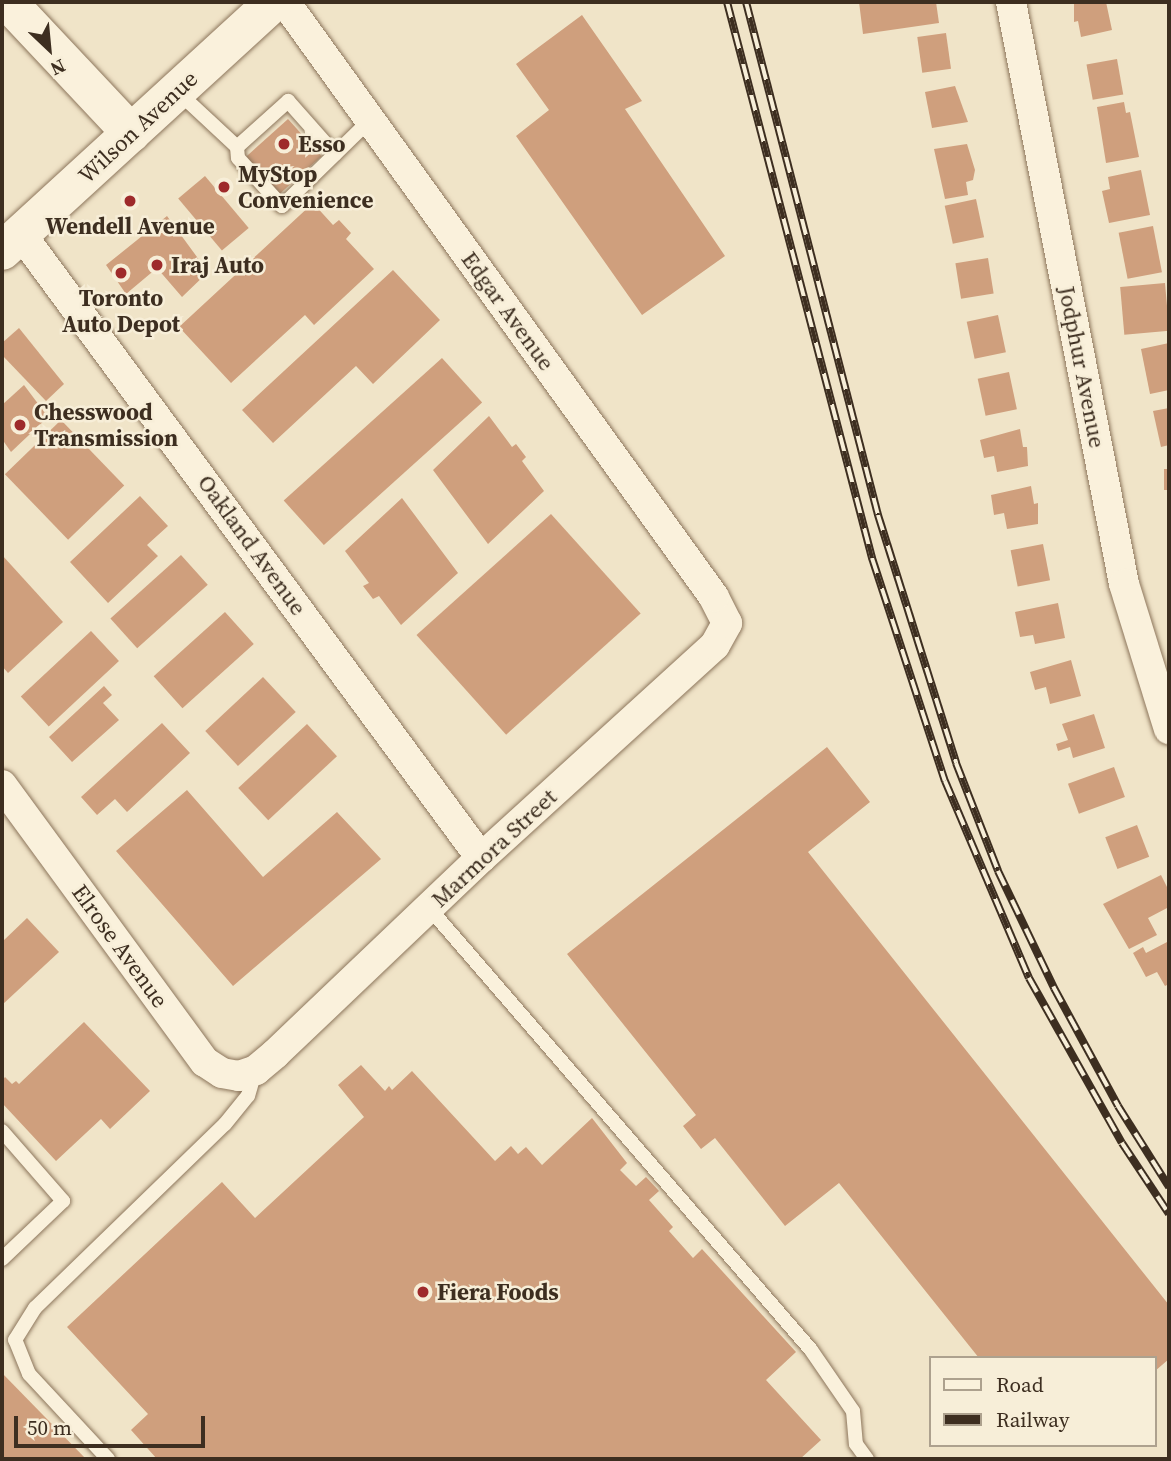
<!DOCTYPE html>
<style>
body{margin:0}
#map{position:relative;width:1171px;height:1461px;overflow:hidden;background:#f0e4c8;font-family:"Source Serif 4",serif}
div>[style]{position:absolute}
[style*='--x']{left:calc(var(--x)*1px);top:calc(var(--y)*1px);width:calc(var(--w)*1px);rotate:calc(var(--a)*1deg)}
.building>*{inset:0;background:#cf9f7d;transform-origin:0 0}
.roads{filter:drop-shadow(0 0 2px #8d765c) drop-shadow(0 0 2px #8d765c)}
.lane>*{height:14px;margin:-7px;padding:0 7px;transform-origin:7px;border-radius:7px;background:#faf1dc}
.street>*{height:30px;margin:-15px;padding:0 15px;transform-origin:15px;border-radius:15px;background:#faf1dc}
.secondary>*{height:38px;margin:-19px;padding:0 19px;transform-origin:19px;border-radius:19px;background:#faf1dc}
.rail>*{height:8px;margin-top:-4px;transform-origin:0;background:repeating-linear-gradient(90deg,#f7eed8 0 16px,#3d2e20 0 32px);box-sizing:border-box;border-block:2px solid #3d2e20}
.dots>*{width:19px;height:19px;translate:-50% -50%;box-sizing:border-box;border:4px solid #f7eed8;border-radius:50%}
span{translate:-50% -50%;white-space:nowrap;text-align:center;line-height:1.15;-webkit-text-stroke:5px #f7eed8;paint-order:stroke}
.street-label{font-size:23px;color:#3d2e20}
.poi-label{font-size:23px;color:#3d2e20;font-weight:700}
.left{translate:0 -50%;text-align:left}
.frame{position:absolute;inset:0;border:4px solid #3d2e20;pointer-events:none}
.legend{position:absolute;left:929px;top:1356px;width:228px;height:91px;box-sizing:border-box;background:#f7eed8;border:2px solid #ada18e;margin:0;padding:9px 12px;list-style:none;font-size:21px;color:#3d2e20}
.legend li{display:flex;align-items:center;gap:14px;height:35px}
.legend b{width:35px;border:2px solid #ada18e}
.north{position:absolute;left:14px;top:14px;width:70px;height:70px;-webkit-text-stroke:5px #f7eed8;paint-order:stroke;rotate:154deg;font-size:19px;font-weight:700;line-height:28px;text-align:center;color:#3d2e20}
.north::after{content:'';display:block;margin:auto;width:24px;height:32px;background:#3d2e20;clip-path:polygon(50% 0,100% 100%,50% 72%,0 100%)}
.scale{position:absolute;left:14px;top:1416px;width:191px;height:32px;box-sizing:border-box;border:4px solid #3d2e20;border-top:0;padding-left:9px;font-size:21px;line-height:24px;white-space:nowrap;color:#3d2e20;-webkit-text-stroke:5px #f7eed8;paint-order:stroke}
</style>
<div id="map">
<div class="building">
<i style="clip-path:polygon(859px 2px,936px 2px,939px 23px,863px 34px)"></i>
<i style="clip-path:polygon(1074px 2px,1106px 2px,1112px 30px,1081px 37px,1078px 21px,1074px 22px)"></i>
<i style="clip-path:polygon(582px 15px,642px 101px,625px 109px,725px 256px,642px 315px,516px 136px,549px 110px,516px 64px)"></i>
<i style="left:946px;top:33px;width:36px;height:29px;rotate:82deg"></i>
<i style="left:1117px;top:59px;width:36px;height:31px;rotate:80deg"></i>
<i style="clip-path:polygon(955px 86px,968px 122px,932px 128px,925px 92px)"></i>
<i style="clip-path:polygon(1124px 102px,1126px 113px,1130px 112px,1139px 157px,1106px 163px,1097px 107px)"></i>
<i style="left:288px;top:119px;width:50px;height:56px;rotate:48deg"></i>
<i style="clip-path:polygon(967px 144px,975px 170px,973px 180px,966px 182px,968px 195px,945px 199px,934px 149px)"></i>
<i style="clip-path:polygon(1141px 170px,1150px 215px,1109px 223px,1102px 191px,1110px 189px,1108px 177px)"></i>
<i style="left:205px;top:176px;width:68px;height:35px;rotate:50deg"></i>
<i style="left:976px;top:199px;width:39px;height:32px;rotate:78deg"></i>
<i style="clip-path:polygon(313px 203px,333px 225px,339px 220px,351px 233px,346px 239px,374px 269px,314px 325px,305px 315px,231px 383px,179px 327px)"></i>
<i style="clip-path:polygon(167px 216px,208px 272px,182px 297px,157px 268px,126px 294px,106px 265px)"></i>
<i style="left:1153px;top:226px;width:47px;height:35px;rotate:79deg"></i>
<i style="left:988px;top:258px;width:36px;height:33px;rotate:81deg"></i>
<i style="clip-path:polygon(393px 270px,440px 320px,373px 384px,356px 366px,273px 443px,242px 410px)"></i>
<i style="left:1165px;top:283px;width:48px;height:45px;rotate:85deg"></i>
<i style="left:998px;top:315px;width:38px;height:32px;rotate:78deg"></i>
<i style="clip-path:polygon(19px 328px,64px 384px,46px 401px,2px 355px,2px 343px)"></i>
<i style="clip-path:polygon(1169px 343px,1169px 390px,1150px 394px,1141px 349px)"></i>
<i style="left:442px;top:358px;width:60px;height:213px;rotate:48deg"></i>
<i style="left:1009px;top:372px;width:38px;height:32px;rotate:78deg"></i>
<i style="clip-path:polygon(24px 385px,48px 417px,11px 452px,2px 439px,2px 405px)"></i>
<i style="clip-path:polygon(1169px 408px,1169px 445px,1161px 447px,1153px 411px)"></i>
<i style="clip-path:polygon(489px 416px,512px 447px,516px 444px,526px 457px,522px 461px,544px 491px,488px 544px,433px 470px)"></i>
<i style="left:61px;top:420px;width:91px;height:78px;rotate:46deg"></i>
<i style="clip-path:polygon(1020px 429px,1023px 447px,1027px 447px,1028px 466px,997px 472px,994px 456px,984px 458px,980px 440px)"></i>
<i style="left:1169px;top:469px;width:21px;height:5px;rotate:90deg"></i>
<i style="clip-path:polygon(1031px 486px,1034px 504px,1038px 503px,1038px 524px,1007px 529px,1004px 513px,994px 515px,991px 495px)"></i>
<i style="clip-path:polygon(140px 496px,168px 526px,147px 545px,158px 556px,108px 603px,70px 562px)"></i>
<i style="clip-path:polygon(402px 498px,458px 573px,401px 625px,379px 596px,373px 599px,363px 586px,369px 583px,345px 551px)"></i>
<i style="left:551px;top:514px;width:134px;height:181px;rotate:48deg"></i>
<i style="left:1043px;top:544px;width:37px;height:33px;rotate:79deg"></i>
<i style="clip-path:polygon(2px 555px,63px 622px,8px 673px,2px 666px)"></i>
<i style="left:181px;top:555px;width:40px;height:95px;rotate:48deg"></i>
<i style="clip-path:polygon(1058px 603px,1065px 638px,1035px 644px,1033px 635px,1020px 637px,1015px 612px)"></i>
<i style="left:225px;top:612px;width:43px;height:96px;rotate:48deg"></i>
<i style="left:91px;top:631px;width:41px;height:96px;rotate:47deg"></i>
<i style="clip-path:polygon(1071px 660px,1081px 696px,1050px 704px,1046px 687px,1035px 690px,1030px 672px)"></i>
<i style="left:263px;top:677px;width:48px;height:79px;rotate:47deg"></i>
<i style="clip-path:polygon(104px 686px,112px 695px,103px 703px,119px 720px,72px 762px,49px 737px)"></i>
<i style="clip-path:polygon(1094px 714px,1105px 748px,1073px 758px,1070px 747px,1058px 751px,1056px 744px,1068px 740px,1062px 724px)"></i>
<i style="clip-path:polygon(162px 723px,190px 753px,127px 812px,115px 799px,97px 815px,81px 797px)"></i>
<i style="left:307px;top:724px;width:44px;height:94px;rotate:47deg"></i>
<i style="clip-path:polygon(827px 747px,870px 802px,808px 852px,1169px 1305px,1169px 1359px,1155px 1371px,1155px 1358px,979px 1358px,839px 1183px,785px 1226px,715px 1138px,701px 1149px,683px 1126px,696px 1115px,567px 954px)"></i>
<i style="left:1114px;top:767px;width:32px;height:49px;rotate:70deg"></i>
<i style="clip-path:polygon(187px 790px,263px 877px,337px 812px,381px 859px,233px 986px,116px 851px)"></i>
<i style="left:1137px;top:825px;width:34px;height:34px;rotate:69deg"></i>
<i style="clip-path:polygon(1161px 875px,1169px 891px,1169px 907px,1148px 918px,1157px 935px,1129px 949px,1103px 904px)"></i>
<i style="clip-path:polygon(27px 918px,59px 952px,2px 1005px,2px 942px)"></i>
<i style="clip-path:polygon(1169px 941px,1169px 984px,1165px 986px,1157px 972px,1146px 977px,1133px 953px,1143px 947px,1146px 953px)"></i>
<i style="clip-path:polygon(84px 1022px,150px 1091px,110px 1129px,101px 1119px,56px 1161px,2px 1103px,2px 1081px,5px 1077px,12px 1084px,16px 1081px,19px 1084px)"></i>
<i style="clip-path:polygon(361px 1065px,385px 1091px,389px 1086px,392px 1090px,412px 1071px,495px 1161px,511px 1146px,518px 1154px,526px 1147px,542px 1165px,592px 1118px,627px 1163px,620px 1170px,636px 1186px,646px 1177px,659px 1191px,649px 1200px,673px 1227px,669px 1231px,693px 1258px,702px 1249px,796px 1352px,766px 1380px,821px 1440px,800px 1459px,157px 1459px,131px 1430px,148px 1414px,67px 1327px,222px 1182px,255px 1218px,364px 1117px,338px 1085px)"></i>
<i style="clip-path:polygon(2px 1373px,86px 1459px,2px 1459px)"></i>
</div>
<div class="roads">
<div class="lane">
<i style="--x:178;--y:92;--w:81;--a:43"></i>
<i style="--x:237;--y:147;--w:11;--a:85"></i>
<i style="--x:238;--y:158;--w:65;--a:47.5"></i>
<i style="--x:282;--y:206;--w:123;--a:-44.3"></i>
<i style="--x:237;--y:147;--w:69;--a:-42"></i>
<i style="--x:288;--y:101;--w:71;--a:48.4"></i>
<i style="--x:430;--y:909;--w:583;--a:49.17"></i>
<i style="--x:811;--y:1350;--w:74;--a:55.5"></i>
<i style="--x:853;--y:1411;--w:33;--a:85"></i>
<i style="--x:856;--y:1444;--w:19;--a:54"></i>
<i style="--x:2;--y:1131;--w:93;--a:48.9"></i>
<i style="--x:63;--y:1201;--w:84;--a:136.4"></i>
<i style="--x:108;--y:1459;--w:116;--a:-132.9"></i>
<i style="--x:29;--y:1374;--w:37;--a:-112"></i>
<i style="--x:15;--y:1340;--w:38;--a:-58"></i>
<i style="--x:35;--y:1308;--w:264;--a:-44.1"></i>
<i style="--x:225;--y:1124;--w:36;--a:-51"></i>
<i style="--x:248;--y:1096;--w:25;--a:-74"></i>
</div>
<div class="street">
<i style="--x:1011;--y:2;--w:593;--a:79.01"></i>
<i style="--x:1124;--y:584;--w:152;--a:72.8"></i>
<i style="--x:21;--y:234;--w:775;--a:53.6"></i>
<i style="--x:2;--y:785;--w:343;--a:53.8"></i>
<i style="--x:205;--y:1062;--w:20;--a:33"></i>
<i style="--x:222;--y:1073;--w:17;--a:10"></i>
<i style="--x:239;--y:1076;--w:18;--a:-19"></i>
<i style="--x:256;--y:1070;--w:25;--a:-40"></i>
<i style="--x:275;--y:1054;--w:284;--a:-43.6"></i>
<i style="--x:481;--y:858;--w:316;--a:-42.3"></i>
<i style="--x:715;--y:645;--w:25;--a:-61"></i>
<i style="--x:727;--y:623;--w:29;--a:-117"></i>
<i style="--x:714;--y:597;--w:734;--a:-125.79"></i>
</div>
<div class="secondary">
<i style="--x:8;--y:2;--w:180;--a:46.8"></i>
<i style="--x:2;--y:251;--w:369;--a:-42.5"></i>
</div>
</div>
<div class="rail">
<i style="--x:727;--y:2;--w:575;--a:75.38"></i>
<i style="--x:872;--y:558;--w:235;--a:71.9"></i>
<i style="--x:945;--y:781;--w:214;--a:66.9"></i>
<i style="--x:1029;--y:978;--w:189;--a:60.6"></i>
<i style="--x:1122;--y:1143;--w:85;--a:56.5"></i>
<i style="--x:746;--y:2;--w:530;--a:75.57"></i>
<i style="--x:878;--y:515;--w:260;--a:72.5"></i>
<i style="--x:956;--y:763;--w:116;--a:68.7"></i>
<i style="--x:998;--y:871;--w:130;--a:64.4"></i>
<i style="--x:1054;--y:988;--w:134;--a:61.5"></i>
<i style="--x:1118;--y:1106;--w:96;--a:57.8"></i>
</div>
<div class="dots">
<i style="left:284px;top:144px;background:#9e2a2b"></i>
<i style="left:224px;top:187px;background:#9e2a2b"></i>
<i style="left:130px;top:201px;background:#9e2a2b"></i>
<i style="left:157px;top:265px;background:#9e2a2b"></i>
<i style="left:121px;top:273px;background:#9e2a2b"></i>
<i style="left:20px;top:425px;background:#9e2a2b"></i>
<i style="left:423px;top:1292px;background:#9e2a2b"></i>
</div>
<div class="street-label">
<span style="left:138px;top:127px;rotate:-43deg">Wilson Avenue</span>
<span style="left:508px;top:311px;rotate:54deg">Edgar Avenue</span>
<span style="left:1082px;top:367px;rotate:79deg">Jodphur Avenue</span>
<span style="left:252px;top:545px;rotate:54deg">Oakland Avenue</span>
<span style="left:494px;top:848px;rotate:-43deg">Marmora Street</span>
<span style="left:120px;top:946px;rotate:54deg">Elrose Avenue</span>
</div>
<div class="poi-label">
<span class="left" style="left:298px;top:144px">Esso</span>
<span class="left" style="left:238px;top:187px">MyStop<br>Convenience</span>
<span style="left:130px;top:226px">Wendell Avenue</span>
<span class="left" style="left:171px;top:265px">Iraj Auto</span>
<span style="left:121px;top:311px">Toronto<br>Auto Depot</span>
<span class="left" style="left:34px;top:425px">Chesswood<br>Transmission</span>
<span class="left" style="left:437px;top:1292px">Fiera Foods</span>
</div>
<div class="frame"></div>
<ul class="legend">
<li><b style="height:9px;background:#faf1dc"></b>Road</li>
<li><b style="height:9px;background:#3d2e20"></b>Railway</li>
</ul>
<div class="north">N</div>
<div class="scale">50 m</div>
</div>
